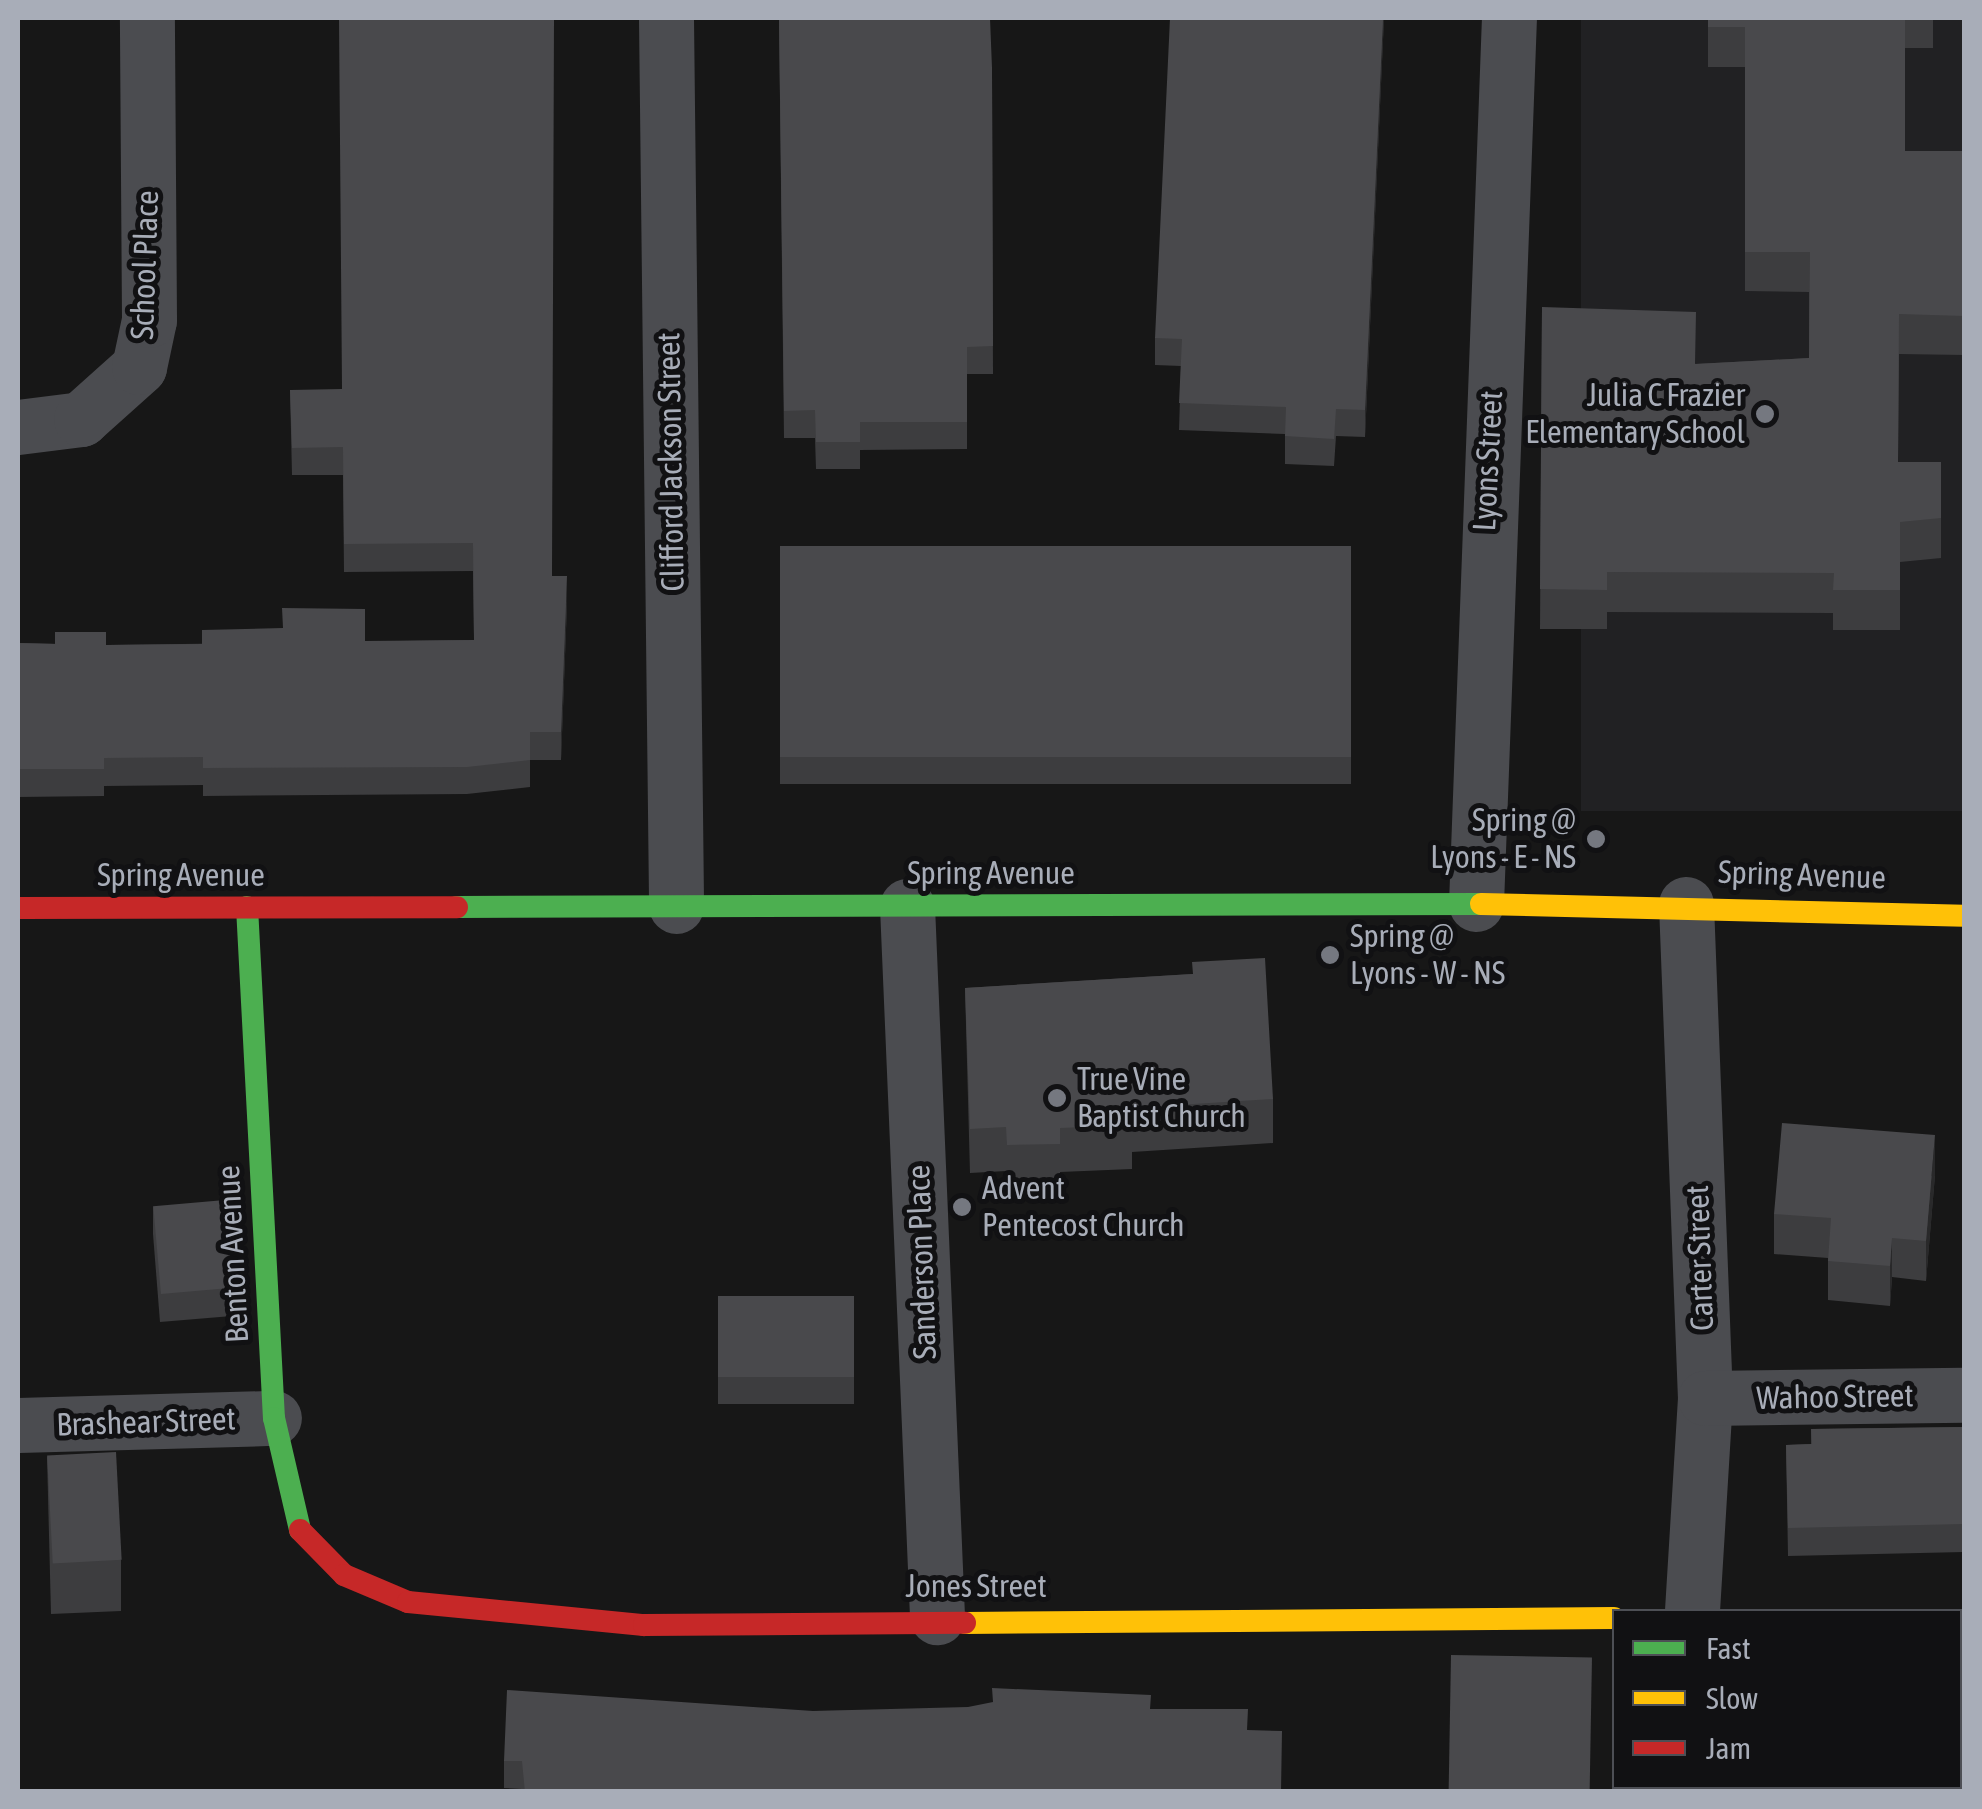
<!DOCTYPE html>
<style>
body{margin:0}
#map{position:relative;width:1982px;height:1809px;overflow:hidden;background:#171717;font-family:"Asap Condensed",sans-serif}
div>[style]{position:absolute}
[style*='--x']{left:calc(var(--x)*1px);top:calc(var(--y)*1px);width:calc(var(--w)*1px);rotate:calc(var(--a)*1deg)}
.built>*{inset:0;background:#212123;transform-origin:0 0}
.street>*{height:55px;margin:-27.5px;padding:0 27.5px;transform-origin:27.5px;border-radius:27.5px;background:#4b4c50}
.fast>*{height:22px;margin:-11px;padding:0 11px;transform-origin:11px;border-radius:11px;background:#4caf50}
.slow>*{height:22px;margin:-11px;padding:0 11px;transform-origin:11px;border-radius:11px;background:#ffc107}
.jam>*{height:22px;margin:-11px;padding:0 11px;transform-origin:11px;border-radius:11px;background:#c62828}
.wall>*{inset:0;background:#3d3d3f;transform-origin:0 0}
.shaded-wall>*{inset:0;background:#29292a}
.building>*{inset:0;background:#49494c;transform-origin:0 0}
.dots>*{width:28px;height:28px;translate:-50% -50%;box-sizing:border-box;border:5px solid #111113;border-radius:50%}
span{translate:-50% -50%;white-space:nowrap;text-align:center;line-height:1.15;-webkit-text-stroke:10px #111113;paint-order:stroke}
.street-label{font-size:32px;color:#a8adb8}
.poi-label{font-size:32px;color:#a8adb8}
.right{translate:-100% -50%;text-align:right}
.left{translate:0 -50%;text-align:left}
.frame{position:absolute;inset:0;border:20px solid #a8adb8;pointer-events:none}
.legend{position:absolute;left:1612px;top:1609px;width:350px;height:180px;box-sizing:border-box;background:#111113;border:2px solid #4d4f55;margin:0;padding:12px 18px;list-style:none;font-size:30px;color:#a8adb8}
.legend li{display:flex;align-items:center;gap:20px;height:50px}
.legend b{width:50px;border:2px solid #4d4f55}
</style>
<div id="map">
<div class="built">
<i style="left:1581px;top:18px;width:383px;height:793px"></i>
</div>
<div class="street">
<i style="--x:666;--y:18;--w:888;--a:89.35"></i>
<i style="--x:18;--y:427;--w:64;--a:-7.2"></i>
<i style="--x:81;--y:419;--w:78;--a:-41.9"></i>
<i style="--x:139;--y:367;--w:48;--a:-78"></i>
<i style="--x:149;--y:320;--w:302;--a:-90.4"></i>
<i style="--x:1476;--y:904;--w:887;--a:-87.87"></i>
<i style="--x:1686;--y:904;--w:494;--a:87.8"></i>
<i style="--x:1705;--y:1398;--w:214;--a:93.5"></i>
<i style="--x:907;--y:906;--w:712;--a:87.58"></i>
<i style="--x:1705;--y:1398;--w:259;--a:-0.7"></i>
<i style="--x:18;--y:1425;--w:256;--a:-1.6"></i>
<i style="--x:1688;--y:1792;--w:6;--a:-90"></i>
</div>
<div class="fast">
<i style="--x:247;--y:907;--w:512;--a:86.98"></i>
<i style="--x:274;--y:1418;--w:115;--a:76.9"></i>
<i style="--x:457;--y:907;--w:1024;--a:-0.17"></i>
</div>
<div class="slow">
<i style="--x:1481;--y:904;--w:483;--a:1.4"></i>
<i style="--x:965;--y:1623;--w:649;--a:-0.44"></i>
</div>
<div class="jam">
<i style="--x:18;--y:908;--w:439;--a:-0.1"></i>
<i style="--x:300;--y:1530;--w:63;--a:45.6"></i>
<i style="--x:344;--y:1575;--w:69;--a:22.9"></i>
<i style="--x:408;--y:1602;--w:237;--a:5.6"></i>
<i style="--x:644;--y:1625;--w:321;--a:-0.4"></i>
</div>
<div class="wall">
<i style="clip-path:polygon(779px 18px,992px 68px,993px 374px,967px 374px,967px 449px,860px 450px,860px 469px,816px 469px,815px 438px,784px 438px)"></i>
<i style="clip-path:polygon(1384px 18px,1365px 437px,1336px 436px,1334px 466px,1285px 464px,1285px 434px,1179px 430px,1181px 366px,1155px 365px,1155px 338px)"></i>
<i style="clip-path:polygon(1708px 18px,1933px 18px,1933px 48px,1905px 48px,1905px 151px,1964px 151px,1964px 355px,1899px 354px,1898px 462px,1941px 462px,1941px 558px,1900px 562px,1900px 630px,1833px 630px,1833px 613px,1607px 612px,1607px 629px,1540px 629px,1542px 307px,1696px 364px,1809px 358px,1809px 292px,1745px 291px,1745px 67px,1708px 67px)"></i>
<i style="clip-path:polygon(290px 390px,552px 576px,567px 604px,561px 760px,530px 760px,530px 787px,467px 794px,203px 796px,203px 785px,104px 786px,104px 796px,18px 797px,18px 643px,106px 645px,474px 640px,473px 571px,344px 572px,343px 475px,292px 475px)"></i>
<i style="left:780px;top:546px;width:571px;height:238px"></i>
<i style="clip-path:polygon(1192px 974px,1273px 1099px,1273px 1143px,1132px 1152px,1132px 1169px,1060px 1172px,1060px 1188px,1007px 1189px,1006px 1171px,970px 1173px,965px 988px)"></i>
<i style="clip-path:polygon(1935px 1175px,1926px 1281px,1892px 1277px,1890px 1306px,1828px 1300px,1828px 1258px,1774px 1254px,1774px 1214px)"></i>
<i style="clip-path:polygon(153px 1206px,232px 1288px,232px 1316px,160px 1322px,153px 1234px)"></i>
<i style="left:718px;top:1296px;width:136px;height:108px"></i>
<i style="clip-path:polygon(1964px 1427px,1964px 1552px,1788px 1556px,1786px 1445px,1811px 1444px,1811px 1429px)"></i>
<i style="clip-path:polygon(47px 1456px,121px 1560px,121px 1611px,51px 1614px)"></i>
<i style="clip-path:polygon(1151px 1709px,1248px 1730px,1282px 1792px,523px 1792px,522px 1789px,504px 1788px,504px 1761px,813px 1711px)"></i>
</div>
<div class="shaded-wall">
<i style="clip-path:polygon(1383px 18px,1384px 18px,1365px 437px,1365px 410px)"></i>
<i style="clip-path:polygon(567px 576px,567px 604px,561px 760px,561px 732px)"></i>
<i style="clip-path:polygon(1935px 1135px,1935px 1175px,1926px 1281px,1926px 1241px)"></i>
<i style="clip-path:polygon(1892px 1238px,1892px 1277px,1890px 1306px,1890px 1266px)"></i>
<i style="clip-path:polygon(1592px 1658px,1586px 1792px,1584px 1792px)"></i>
</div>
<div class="building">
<i style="clip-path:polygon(339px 18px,554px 18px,552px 576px,567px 576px,561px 732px,530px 732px,530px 760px,467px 767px,203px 768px,203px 757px,104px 758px,104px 769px,18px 769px,18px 643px,55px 644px,55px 632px,106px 632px,106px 645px,202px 644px,202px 630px,283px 628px,282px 608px,365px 609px,365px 641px,474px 640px,473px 543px,344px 544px,343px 447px,292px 448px,290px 390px,342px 389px)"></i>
<i style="clip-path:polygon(779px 18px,990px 18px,992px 68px,993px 346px,967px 347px,967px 422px,860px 422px,860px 442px,816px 442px,815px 410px,784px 411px)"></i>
<i style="clip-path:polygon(1170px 18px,1383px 18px,1365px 410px,1336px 409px,1334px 439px,1285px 436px,1286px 407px,1179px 403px,1182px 339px,1155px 338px)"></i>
<i style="clip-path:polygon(1708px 18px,1905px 18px,1905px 151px,1964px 151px,1964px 316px,1899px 314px,1898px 462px,1941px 462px,1941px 518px,1900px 522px,1900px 590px,1833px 590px,1834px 573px,1607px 572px,1607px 590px,1540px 589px,1542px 307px,1696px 312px,1695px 364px,1809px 358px,1810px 252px,1745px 252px,1745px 27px,1708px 27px)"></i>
<i style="left:780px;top:546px;width:571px;height:211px"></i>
<i style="clip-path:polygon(1265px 958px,1273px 1099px,1131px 1108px,1132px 1125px,1060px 1128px,1060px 1144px,1007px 1145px,1006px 1127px,970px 1129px,965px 988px,1193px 974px,1192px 962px)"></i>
<i style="clip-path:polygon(1782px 1123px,1935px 1135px,1926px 1241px,1892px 1238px,1890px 1266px,1828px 1261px,1831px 1218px,1774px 1214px)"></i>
<i style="left:225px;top:1200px;width:88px;height:72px;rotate:85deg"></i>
<i style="left:718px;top:1296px;width:136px;height:81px"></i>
<i style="clip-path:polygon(1964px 1427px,1964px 1524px,1788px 1528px,1786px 1445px,1812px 1444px,1811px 1429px)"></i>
<i style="left:116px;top:1452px;width:108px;height:69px;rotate:87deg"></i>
<i style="left:1451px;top:1655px;width:141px;height:137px;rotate:1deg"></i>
<i style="clip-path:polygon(992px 1688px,1151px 1695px,1150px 1709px,1248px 1709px,1247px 1730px,1282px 1731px,1281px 1792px,525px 1792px,522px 1761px,504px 1761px,507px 1690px,813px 1711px,968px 1707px,993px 1702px)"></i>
<i style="left:1792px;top:1786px;width:121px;height:6px"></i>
</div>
<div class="dots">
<i style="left:1765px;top:414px;background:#757880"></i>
<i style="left:1596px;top:839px;background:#757880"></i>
<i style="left:1330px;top:955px;background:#757880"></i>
<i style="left:1057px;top:1098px;background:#757880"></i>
<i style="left:962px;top:1207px;background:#757880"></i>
</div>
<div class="street-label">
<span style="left:145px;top:265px;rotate:-88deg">School Place</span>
<span style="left:1488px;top:461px;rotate:-87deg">Lyons Street</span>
<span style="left:671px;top:462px;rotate:-91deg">Clifford Jackson Street</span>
<span style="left:991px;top:873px">Spring Avenue</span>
<span style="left:181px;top:875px">Spring Avenue</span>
<span style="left:1802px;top:875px;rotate:2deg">Spring Avenue</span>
<span style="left:233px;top:1254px;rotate:-93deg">Benton Avenue</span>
<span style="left:1700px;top:1258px;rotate:-92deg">Carter Street</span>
<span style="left:922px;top:1262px;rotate:-92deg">Sanderson Place</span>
<span style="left:1835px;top:1397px;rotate:-1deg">Wahoo Street</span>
<span style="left:146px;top:1422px;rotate:-2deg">Brashear Street</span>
<span style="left:976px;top:1586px">Jones Street</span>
</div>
<div class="poi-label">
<span class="right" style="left:1745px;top:414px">Julia C Frazier<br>Elementary School</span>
<span class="right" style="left:1576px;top:839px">Spring @<br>Lyons - E - NS</span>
<span class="left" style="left:1350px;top:955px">Spring @<br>Lyons - W - NS</span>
<span class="left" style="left:1077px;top:1098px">True Vine<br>Baptist Church</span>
<span class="left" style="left:982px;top:1207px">Advent<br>Pentecost Church</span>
</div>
<div class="frame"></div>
<ul class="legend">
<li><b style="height:12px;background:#4caf50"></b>Fast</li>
<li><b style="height:12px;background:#ffc107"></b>Slow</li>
<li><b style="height:12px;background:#c62828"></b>Jam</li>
</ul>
</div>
